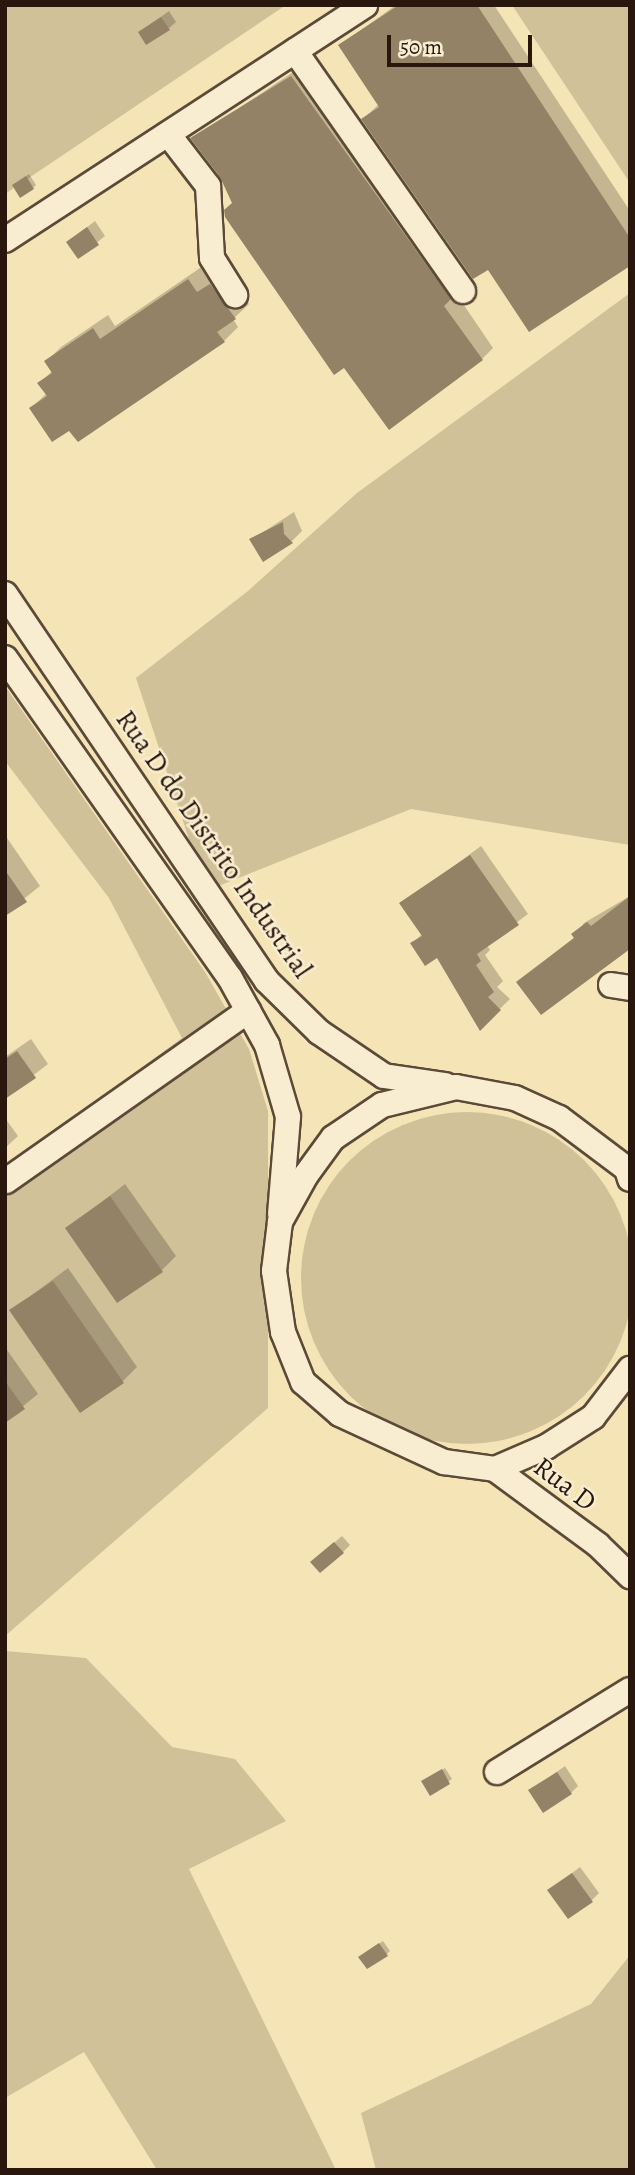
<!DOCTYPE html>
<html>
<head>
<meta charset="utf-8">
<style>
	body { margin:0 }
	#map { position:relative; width:635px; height:2175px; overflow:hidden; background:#f4e4b6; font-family:Alegreya,serif }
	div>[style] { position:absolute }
	.green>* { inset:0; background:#d1c199 }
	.round { border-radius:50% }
	.shadow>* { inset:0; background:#0003 }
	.building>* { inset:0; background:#938265 }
	.roads { filter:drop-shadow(2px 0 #5c4a38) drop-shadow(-2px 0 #5c4a38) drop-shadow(0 2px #5c4a38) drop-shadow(0 -2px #5c4a38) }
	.minor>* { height:24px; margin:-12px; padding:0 12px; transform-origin:12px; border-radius:12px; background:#f8edd0 }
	span { translate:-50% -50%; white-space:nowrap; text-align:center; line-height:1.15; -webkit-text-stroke:5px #f8edd0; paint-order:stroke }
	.street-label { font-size:28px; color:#29170e }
	.frame { position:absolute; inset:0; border:7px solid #29170e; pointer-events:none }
	.scale { position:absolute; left:387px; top:35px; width:145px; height:32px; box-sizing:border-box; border:4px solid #29170e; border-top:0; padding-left:9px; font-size:21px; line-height:24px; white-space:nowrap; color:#29170e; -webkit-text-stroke:5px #f8edd0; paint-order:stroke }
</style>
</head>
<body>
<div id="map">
	<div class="green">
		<div style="clip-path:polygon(5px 5px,286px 5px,5px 194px)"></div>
		<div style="clip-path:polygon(512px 5px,630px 5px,630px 183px)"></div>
		<div style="clip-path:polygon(630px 293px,630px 845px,411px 809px,206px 891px,136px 678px,248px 591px,357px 493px)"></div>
		<div style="clip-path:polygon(5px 686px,205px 972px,249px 1049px,268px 1111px,268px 1408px,5px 1636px,5px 1167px,182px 1038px,109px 898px,5px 761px)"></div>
		<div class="round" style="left:301px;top:1112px;width:332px;height:332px"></div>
		<div style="clip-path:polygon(5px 1651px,86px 1658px,172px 1747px,235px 1759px,286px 1821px,189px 1869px,336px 2170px,157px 2170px,84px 2052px,5px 2098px)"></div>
		<div style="clip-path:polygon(630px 1955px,630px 2170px,376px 2170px,361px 2113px,591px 2004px)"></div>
	</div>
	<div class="shadow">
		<div style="clip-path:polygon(396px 5px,494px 5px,630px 211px,630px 264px,363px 119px,379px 104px,340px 45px)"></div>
		<div style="clip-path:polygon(169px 11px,176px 22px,168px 29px,140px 32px)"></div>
		<div style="clip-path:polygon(302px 66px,493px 348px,482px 359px,234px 203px,221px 176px,193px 139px)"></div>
		<div style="clip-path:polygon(29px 174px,36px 185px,33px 188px,17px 183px)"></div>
		<div style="clip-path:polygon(95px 221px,105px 236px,79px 257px,68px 242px)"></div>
		<div style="clip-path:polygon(203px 266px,225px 271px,249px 304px,233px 319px,238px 327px,224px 341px,70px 429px,31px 408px,47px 393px,40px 383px,53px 370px,47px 361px,61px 347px,108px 315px,115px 326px)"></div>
		<div style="clip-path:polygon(294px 512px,302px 531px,291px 542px,251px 540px)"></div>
		<div style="clip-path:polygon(5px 835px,40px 886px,5px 914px)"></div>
		<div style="clip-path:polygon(481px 846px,528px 914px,487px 945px,490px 950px,485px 955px,503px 981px,497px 987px,510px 999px,480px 1028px,437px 955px,412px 944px,422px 934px,402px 904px)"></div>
		<div style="clip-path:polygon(630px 896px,630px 947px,518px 982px,575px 937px,584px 923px)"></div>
		<div style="clip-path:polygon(31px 1039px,48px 1064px,5px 1097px,5px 1057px)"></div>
		<div style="clip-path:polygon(5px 1118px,18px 1136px,5px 1148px)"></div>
		<div style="clip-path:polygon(125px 1184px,176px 1256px,161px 1271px,68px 1228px)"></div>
		<div style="clip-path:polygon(68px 1268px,137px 1367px,122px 1382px,12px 1310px)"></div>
		<div style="clip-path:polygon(5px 1347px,38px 1394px,5px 1421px)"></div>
		<div style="clip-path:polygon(342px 1536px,350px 1545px,343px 1552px,320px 1555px)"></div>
		<div style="clip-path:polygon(565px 1766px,578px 1786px,571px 1793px,530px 1791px)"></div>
		<div style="clip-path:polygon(445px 1768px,452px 1779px,431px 1793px,427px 1779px)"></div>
		<div style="clip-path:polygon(580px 1867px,599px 1893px,592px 1900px,550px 1890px)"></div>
		<div style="clip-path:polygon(383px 1941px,390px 1951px,387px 1954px,364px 1954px)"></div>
	</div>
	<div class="building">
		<div style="clip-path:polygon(399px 5px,477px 5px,630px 238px,630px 266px,529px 332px,488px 270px,473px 279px,361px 119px,379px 107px,338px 45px)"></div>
		<div style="clip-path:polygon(161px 17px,170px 30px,146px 45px,138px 32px)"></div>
		<div style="clip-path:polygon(291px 76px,451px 299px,444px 306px,483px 360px,389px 430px,344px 368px,334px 375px,225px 217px,224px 210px,232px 203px,220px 177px,190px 138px)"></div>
		<div style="clip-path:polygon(26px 176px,34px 189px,20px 198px,12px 185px)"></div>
		<div style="clip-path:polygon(87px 227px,99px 245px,78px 259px,66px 242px)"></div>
		<div style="clip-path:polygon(188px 279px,197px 292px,210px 284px,236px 319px,217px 332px,225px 342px,78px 442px,69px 431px,52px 442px,29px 408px,47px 396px,37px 383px,52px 373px,44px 361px,93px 328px,100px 339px)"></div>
		<div style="clip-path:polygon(283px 522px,284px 534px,293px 543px,263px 562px,249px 539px)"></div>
		<div style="clip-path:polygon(470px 855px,519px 925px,477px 954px,481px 961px,476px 965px,494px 992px,488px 997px,501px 1010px,480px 1031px,437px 958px,425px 966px,410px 943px,422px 936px,399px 903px)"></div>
		<div style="clip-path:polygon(5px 870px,27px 902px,5px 916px)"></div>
		<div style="clip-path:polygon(630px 896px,630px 949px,541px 1015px,516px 982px,574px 938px,571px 934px,587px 922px,591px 926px)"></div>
		<div style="clip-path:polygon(17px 1051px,36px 1078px,5px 1099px,5px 1059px)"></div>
		<div style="clip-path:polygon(110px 1196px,163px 1272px,117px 1303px,65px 1228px)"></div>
		<div style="clip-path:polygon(53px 1281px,124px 1383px,80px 1413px,9px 1310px)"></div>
		<div style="clip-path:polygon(5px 1381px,25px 1409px,5px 1423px)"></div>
		<div style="clip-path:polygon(334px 1542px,344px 1553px,320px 1573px,310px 1562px)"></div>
		<div style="clip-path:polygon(442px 1769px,450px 1784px,430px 1796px,421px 1781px)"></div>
		<div style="clip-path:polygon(557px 1772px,572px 1794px,543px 1813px,528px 1790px)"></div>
		<div style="clip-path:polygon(572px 1873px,593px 1902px,568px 1919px,547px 1890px)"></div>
		<div style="clip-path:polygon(379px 1943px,388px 1956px,367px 1969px,358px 1957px)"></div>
	</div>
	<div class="roads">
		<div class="minor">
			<div style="left:295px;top:51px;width:293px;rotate:55deg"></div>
			<div style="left:168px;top:134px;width:66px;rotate:52.4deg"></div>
			<div style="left:208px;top:186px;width:72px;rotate:86.8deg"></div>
			<div style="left:212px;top:258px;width:44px;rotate:58.1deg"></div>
			<div style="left:5px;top:240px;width:430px;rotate:-33.1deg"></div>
			<div style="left:5px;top:594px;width:467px;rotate:55.9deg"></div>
			<div style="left:267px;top:981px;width:73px;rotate:44.4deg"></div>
			<div style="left:319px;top:1032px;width:78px;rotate:34.1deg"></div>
			<div style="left:384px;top:1076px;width:62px;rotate:8.4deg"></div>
			<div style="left:5px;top:658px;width:391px;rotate:54.9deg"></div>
			<div style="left:230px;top:978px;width:77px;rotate:61.1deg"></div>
			<div style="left:267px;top:1045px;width:75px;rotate:73.7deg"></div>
			<div style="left:288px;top:1117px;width:97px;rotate:94.7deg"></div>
			<div style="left:611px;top:985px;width:19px;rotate:9deg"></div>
			<div style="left:630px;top:1179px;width:10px;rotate:-107deg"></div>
			<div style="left:627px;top:1169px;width:85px;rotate:-143.1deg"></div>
			<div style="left:559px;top:1118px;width:48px;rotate:-155.6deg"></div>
			<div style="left:515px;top:1098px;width:60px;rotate:-169.4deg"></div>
			<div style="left:456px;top:1087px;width:76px;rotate:166.3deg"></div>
			<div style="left:382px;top:1105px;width:59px;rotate:146deg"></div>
			<div style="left:333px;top:1138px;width:46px;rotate:126.1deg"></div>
			<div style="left:306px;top:1175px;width:54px;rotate:119deg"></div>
			<div style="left:280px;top:1222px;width:49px;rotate:97deg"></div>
			<div style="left:274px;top:1271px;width:62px;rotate:81.6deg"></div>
			<div style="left:283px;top:1332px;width:54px;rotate:68.2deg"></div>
			<div style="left:303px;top:1382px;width:49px;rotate:40.9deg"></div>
			<div style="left:340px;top:1414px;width:115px;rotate:24.8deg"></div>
			<div style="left:444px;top:1462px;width:51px;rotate:7.8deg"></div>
			<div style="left:495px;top:1469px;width:56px;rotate:-23.3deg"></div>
			<div style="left:546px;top:1447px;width:56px;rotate:-32.6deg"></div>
			<div style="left:593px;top:1417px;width:61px;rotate:-52.4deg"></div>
			<div style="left:6px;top:1181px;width:296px;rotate:-35.1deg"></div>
			<div style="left:495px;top:1469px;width:128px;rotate:36.4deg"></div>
			<div style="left:598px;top:1545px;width:45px;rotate:44.1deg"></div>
			<div style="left:497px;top:1772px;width:156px;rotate:-31.7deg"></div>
		</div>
	</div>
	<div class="street-label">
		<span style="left:214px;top:844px;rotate:55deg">Rua D do Distrito Industrial</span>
		<span style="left:565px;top:1484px;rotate:37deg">Rua D</span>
	</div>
	<div class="frame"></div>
	<div class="scale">50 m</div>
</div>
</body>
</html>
